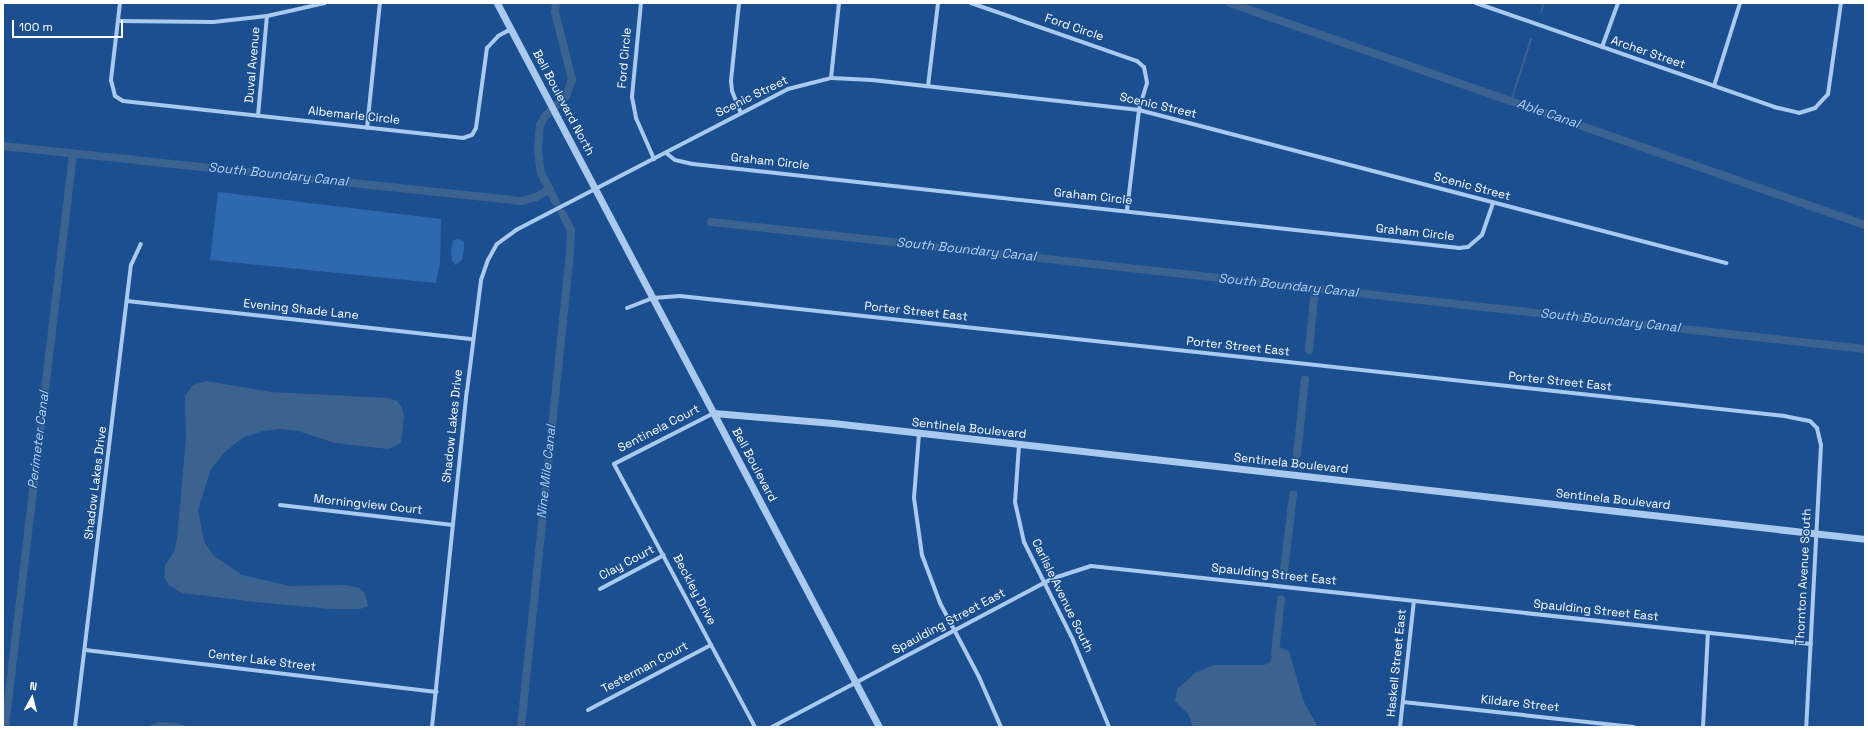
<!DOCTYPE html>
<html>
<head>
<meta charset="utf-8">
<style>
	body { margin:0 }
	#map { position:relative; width:1868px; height:730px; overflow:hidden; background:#1b4f8f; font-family:"Space Grotesk",sans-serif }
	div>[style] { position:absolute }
	.green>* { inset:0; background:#2e69ad }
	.water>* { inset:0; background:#3c6290 }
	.stream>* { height:2px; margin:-1px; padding:0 1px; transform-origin:1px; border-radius:1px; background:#3c6290 }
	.canal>* { height:8px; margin:-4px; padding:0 4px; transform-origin:4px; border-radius:4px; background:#3c6290 }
	.minor>* { height:4px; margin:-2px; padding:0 2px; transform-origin:2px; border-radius:2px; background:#a9c9ee }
	.tertiary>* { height:7px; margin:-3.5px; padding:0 3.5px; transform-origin:3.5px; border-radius:3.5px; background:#a9c9ee }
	span { translate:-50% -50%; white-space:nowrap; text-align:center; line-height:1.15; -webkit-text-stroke:3px #1b4f8f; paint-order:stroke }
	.street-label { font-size:12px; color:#fff }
	.water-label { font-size:13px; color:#b5d3f5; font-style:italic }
	.frame { position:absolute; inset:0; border:4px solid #fff; pointer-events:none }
	.north { position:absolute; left:12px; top:678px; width:40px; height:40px; -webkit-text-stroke:3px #1b4f8f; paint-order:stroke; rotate:7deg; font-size:11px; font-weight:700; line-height:16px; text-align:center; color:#fff }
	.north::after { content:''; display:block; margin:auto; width:14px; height:18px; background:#fff; clip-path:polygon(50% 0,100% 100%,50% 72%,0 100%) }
	.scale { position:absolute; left:12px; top:20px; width:111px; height:18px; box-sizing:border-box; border:2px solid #fff; border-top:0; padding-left:5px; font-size:12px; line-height:14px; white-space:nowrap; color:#fff; -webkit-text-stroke:3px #1b4f8f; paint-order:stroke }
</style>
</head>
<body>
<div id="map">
	<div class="green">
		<div style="clip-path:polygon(218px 192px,441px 219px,440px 263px,436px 283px,210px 260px)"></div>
		<div style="clip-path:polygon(458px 239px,464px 241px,464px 249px,462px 260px,455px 265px,452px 261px,451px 252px,453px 240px)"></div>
	</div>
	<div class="water">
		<div style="clip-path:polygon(206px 381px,271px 392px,389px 398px,397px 401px,402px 408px,404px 417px,401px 443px,388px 449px,335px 443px,298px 431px,280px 429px,263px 431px,242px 438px,224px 453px,211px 469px,198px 510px,204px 541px,214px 556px,242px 575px,290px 586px,346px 585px,359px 588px,365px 593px,368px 606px,360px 609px,330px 609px,256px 602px,182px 593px,169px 585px,164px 577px,165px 565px,174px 552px,177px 538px,186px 438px,185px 396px,193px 385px)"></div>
		<div style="clip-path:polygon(1275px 646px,1289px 651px,1303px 700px,1318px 727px,1193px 727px,1188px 714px,1175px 701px,1177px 689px,1195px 673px,1214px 665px,1264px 665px,1270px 662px)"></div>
		<div style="clip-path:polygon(158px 722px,174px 723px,192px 727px,147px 727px)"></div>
	</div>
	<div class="stream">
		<div style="left:1541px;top:12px;width:9px;rotate:-72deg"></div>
		<div style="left:1511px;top:101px;width:65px;rotate:-72.1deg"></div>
	</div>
	<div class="canal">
		<div style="left:556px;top:3px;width:9px;rotate:96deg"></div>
		<div style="left:555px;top:12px;width:69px;rotate:75.8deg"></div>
		<div style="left:572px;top:79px;width:18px;rotate:109deg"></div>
		<div style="left:566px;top:96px;width:29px;rotate:136deg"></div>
		<div style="left:545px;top:116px;width:10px;rotate:119deg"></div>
		<div style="left:540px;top:125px;width:25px;rotate:95deg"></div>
		<div style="left:538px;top:150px;width:23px;rotate:83deg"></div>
		<div style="left:541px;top:173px;width:33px;rotate:63deg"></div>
		<div style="left:1230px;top:3px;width:673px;rotate:19.27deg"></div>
		<div style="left:3px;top:146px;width:522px;rotate:6.05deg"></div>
		<div style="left:522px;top:201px;width:15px;rotate:-16deg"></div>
		<div style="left:536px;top:197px;width:16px;rotate:-30deg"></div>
		<div style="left:711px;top:222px;width:1161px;rotate:6.28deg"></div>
		<div style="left:1309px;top:350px;width:61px;rotate:-84.4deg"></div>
		<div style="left:1297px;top:454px;width:75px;rotate:-83.9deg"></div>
		<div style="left:1284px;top:571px;width:77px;rotate:-83.2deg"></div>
		<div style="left:1275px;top:654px;width:55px;rotate:-83.8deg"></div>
		<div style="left:5px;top:727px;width:577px;rotate:-83.23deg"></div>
		<div style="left:521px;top:727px;width:477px;rotate:-84.1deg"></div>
		<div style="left:570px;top:253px;width:23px;rotate:-88deg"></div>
		<div style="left:571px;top:230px;width:19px;rotate:-118deg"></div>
	</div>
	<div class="minor">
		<div style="left:120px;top:3px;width:78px;rotate:96.7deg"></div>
		<div style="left:111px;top:80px;width:16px;rotate:76deg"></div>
		<div style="left:115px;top:96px;width:9px;rotate:32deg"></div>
		<div style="left:123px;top:101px;width:342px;rotate:6.2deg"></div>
		<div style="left:463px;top:138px;width:9px;rotate:-18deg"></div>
		<div style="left:472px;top:135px;width:8px;rotate:-60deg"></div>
		<div style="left:476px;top:128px;width:81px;rotate:-82.2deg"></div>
		<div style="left:487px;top:48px;width:16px;rotate:-47deg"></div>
		<div style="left:498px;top:36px;width:15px;rotate:-28deg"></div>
		<div style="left:641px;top:3px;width:94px;rotate:95.5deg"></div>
		<div style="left:632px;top:97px;width:21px;rotate:79deg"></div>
		<div style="left:636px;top:118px;width:45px;rotate:66.3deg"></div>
		<div style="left:739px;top:3px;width:78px;rotate:95.9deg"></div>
		<div style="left:731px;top:81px;width:10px;rotate:84deg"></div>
		<div style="left:732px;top:91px;width:24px;rotate:68deg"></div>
		<div style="left:971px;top:3px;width:176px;rotate:19.3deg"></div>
		<div style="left:1137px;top:61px;width:9px;rotate:41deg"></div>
		<div style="left:1144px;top:67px;width:16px;rotate:79deg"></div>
		<div style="left:1147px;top:83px;width:28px;rotate:107deg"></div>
		<div style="left:1139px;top:110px;width:102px;rotate:96.8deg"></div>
		<div style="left:1476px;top:3px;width:316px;rotate:19.2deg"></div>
		<div style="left:1774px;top:107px;width:26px;rotate:13deg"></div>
		<div style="left:1799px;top:113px;width:17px;rotate:-17deg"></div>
		<div style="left:1815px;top:108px;width:19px;rotate:-47deg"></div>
		<div style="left:1828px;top:94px;width:92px;rotate:-81.9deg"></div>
		<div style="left:118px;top:21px;width:95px;rotate:0.6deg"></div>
		<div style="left:213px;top:22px;width:54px;rotate:-6.3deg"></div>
		<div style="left:267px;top:16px;width:59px;rotate:-12.6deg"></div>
		<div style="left:1602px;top:47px;width:47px;rotate:-70deg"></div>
		<div style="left:831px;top:78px;width:75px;rotate:-83.9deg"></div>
		<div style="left:928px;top:86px;width:84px;rotate:-83.1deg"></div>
		<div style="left:1714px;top:86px;width:87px;rotate:-72.6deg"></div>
		<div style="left:258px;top:116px;width:100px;rotate:-84.9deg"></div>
		<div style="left:367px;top:128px;width:126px;rotate:-84.1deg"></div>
		<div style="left:666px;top:153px;width:11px;rotate:38deg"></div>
		<div style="left:675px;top:160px;width:18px;rotate:13deg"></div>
		<div style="left:693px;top:164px;width:771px;rotate:6.26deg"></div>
		<div style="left:1459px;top:248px;width:9px;rotate:-6deg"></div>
		<div style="left:1468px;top:247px;width:18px;rotate:-41deg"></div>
		<div style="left:1482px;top:235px;width:34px;rotate:-71deg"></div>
		<div style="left:127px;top:301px;width:348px;rotate:6.3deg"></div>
		<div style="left:627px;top:308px;width:28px;rotate:-21deg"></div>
		<div style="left:653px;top:298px;width:27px;rotate:-4deg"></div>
		<div style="left:680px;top:296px;width:1111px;rotate:6.2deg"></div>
		<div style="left:1784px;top:416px;width:26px;rotate:11deg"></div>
		<div style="left:1810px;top:421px;width:10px;rotate:45deg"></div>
		<div style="left:1817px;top:428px;width:17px;rotate:77deg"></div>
		<div style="left:1821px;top:445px;width:282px;rotate:93deg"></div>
		<div style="left:714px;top:413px;width:112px;rotate:153deg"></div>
		<div style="left:614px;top:464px;width:298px;rotate:61.8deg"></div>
		<div style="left:919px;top:434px;width:64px;rotate:94.5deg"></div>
		<div style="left:914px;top:498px;width:58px;rotate:82deg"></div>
		<div style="left:922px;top:555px;width:51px;rotate:69.4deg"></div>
		<div style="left:940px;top:603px;width:84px;rotate:62.2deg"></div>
		<div style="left:979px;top:677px;width:55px;rotate:66.3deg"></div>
		<div style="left:1019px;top:445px;width:57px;rotate:94deg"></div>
		<div style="left:1015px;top:502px;width:41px;rotate:77.3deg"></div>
		<div style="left:1024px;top:542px;width:110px;rotate:63.4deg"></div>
		<div style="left:1073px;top:640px;width:94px;rotate:67.5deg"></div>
		<div style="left:280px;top:505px;width:174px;rotate:6.6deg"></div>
		<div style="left:600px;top:589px;width:72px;rotate:-28deg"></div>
		<div style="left:85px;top:650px;width:354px;rotate:6.8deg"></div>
		<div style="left:1403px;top:702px;width:232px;rotate:6.2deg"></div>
		<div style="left:588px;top:710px;width:139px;rotate:-27.9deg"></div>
		<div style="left:75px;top:727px;width:465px;rotate:-83.1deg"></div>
		<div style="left:131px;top:265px;width:23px;rotate:-65deg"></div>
		<div style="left:432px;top:727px;width:338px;rotate:-84.1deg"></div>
		<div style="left:467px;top:391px;width:112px;rotate:-82.8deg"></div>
		<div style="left:481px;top:280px;width:21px;rotate:-71deg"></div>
		<div style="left:488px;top:260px;width:18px;rotate:-61deg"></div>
		<div style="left:497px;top:244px;width:24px;rotate:-36deg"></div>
		<div style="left:516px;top:230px;width:306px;rotate:-27.4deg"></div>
		<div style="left:788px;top:89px;width:44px;rotate:-14.3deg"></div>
		<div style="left:831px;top:78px;width:41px;rotate:2.8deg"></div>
		<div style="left:872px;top:80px;width:269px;rotate:6.4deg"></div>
		<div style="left:1139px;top:110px;width:607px;rotate:14.61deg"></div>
		<div style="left:772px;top:727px;width:316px;rotate:-27.9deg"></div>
		<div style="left:1051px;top:579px;width:42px;rotate:-18deg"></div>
		<div style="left:1091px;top:566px;width:724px;rotate:6.18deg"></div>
		<div style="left:1400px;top:727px;width:127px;rotate:-83.7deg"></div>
		<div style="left:1703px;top:727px;width:94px;rotate:-87deg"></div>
	</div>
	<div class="tertiary">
		<div style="left:497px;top:3px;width:819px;rotate:62.18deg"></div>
		<div style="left:714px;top:413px;width:119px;rotate:4.8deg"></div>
		<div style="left:833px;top:423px;width:1038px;rotate:6.41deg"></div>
	</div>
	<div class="street-label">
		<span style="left:1074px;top:28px;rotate:19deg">Ford Circle</span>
		<span style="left:1648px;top:53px;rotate:19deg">Archer Street</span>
		<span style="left:625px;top:58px;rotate:-85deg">Ford Circle</span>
		<span style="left:253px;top:65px;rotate:-85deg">Duval Avenue</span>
		<span style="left:752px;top:97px;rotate:-26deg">Scenic Street</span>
		<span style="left:563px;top:103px;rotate:62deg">Bell Boulevard North</span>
		<span style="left:1158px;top:106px;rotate:13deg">Scenic Street</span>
		<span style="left:354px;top:116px;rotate:6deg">Albemarle Circle</span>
		<span style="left:770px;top:162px;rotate:6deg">Graham Circle</span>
		<span style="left:1472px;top:187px;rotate:15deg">Scenic Street</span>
		<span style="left:1093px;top:197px;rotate:6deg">Graham Circle</span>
		<span style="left:1415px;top:233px;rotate:6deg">Graham Circle</span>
		<span style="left:301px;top:310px;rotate:6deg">Evening Shade Lane</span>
		<span style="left:916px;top:312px;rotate:6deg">Porter Street East</span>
		<span style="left:1238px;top:347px;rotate:6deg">Porter Street East</span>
		<span style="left:1560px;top:382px;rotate:6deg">Porter Street East</span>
		<span style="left:453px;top:426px;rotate:-84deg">Shadow Lakes Drive</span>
		<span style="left:659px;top:429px;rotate:-27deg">Sentinela Court</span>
		<span style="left:969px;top:429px;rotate:6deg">Sentinela Boulevard</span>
		<span style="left:1291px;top:464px;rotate:6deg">Sentinela Boulevard</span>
		<span style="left:754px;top:465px;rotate:62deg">Bell Boulevard</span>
		<span style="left:96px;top:483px;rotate:-83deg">Shadow Lakes Drive</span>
		<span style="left:1613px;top:500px;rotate:6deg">Sentinela Boulevard</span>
		<span style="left:368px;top:505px;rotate:6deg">Morningview Court</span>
		<span style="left:627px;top:563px;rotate:-28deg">Clay Court</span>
		<span style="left:1274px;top:575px;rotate:6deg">Spaulding Street East</span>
		<span style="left:1804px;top:577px;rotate:-87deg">Thornton Avenue South</span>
		<span style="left:694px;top:590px;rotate:62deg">Beckley Drive</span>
		<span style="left:1062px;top:596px;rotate:64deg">Carlisle Avenue South</span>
		<span style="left:1596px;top:611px;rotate:6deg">Spaulding Street East</span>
		<span style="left:949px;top:622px;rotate:-28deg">Spaulding Street East</span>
		<span style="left:262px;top:661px;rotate:7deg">Center Lake Street</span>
		<span style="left:1397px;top:663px;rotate:-84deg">Haskell Street East</span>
		<span style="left:645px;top:668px;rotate:-28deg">Testerman Court</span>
		<span style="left:1520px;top:704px;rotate:6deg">Kildare Street</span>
	</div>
	<div class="water-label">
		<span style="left:1548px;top:114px;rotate:19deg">Able Canal</span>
		<span style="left:278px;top:175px;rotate:6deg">South Boundary Canal</span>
		<span style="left:966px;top:250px;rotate:6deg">South Boundary Canal</span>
		<span style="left:1288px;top:286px;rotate:6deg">South Boundary Canal</span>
		<span style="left:1610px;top:321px;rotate:6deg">South Boundary Canal</span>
		<span style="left:39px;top:440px;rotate:-83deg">Perimeter Canal</span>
		<span style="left:547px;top:472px;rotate:-84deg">Nine Mile Canal</span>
	</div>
	<div class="frame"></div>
	<div class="north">N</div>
	<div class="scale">100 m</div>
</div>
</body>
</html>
